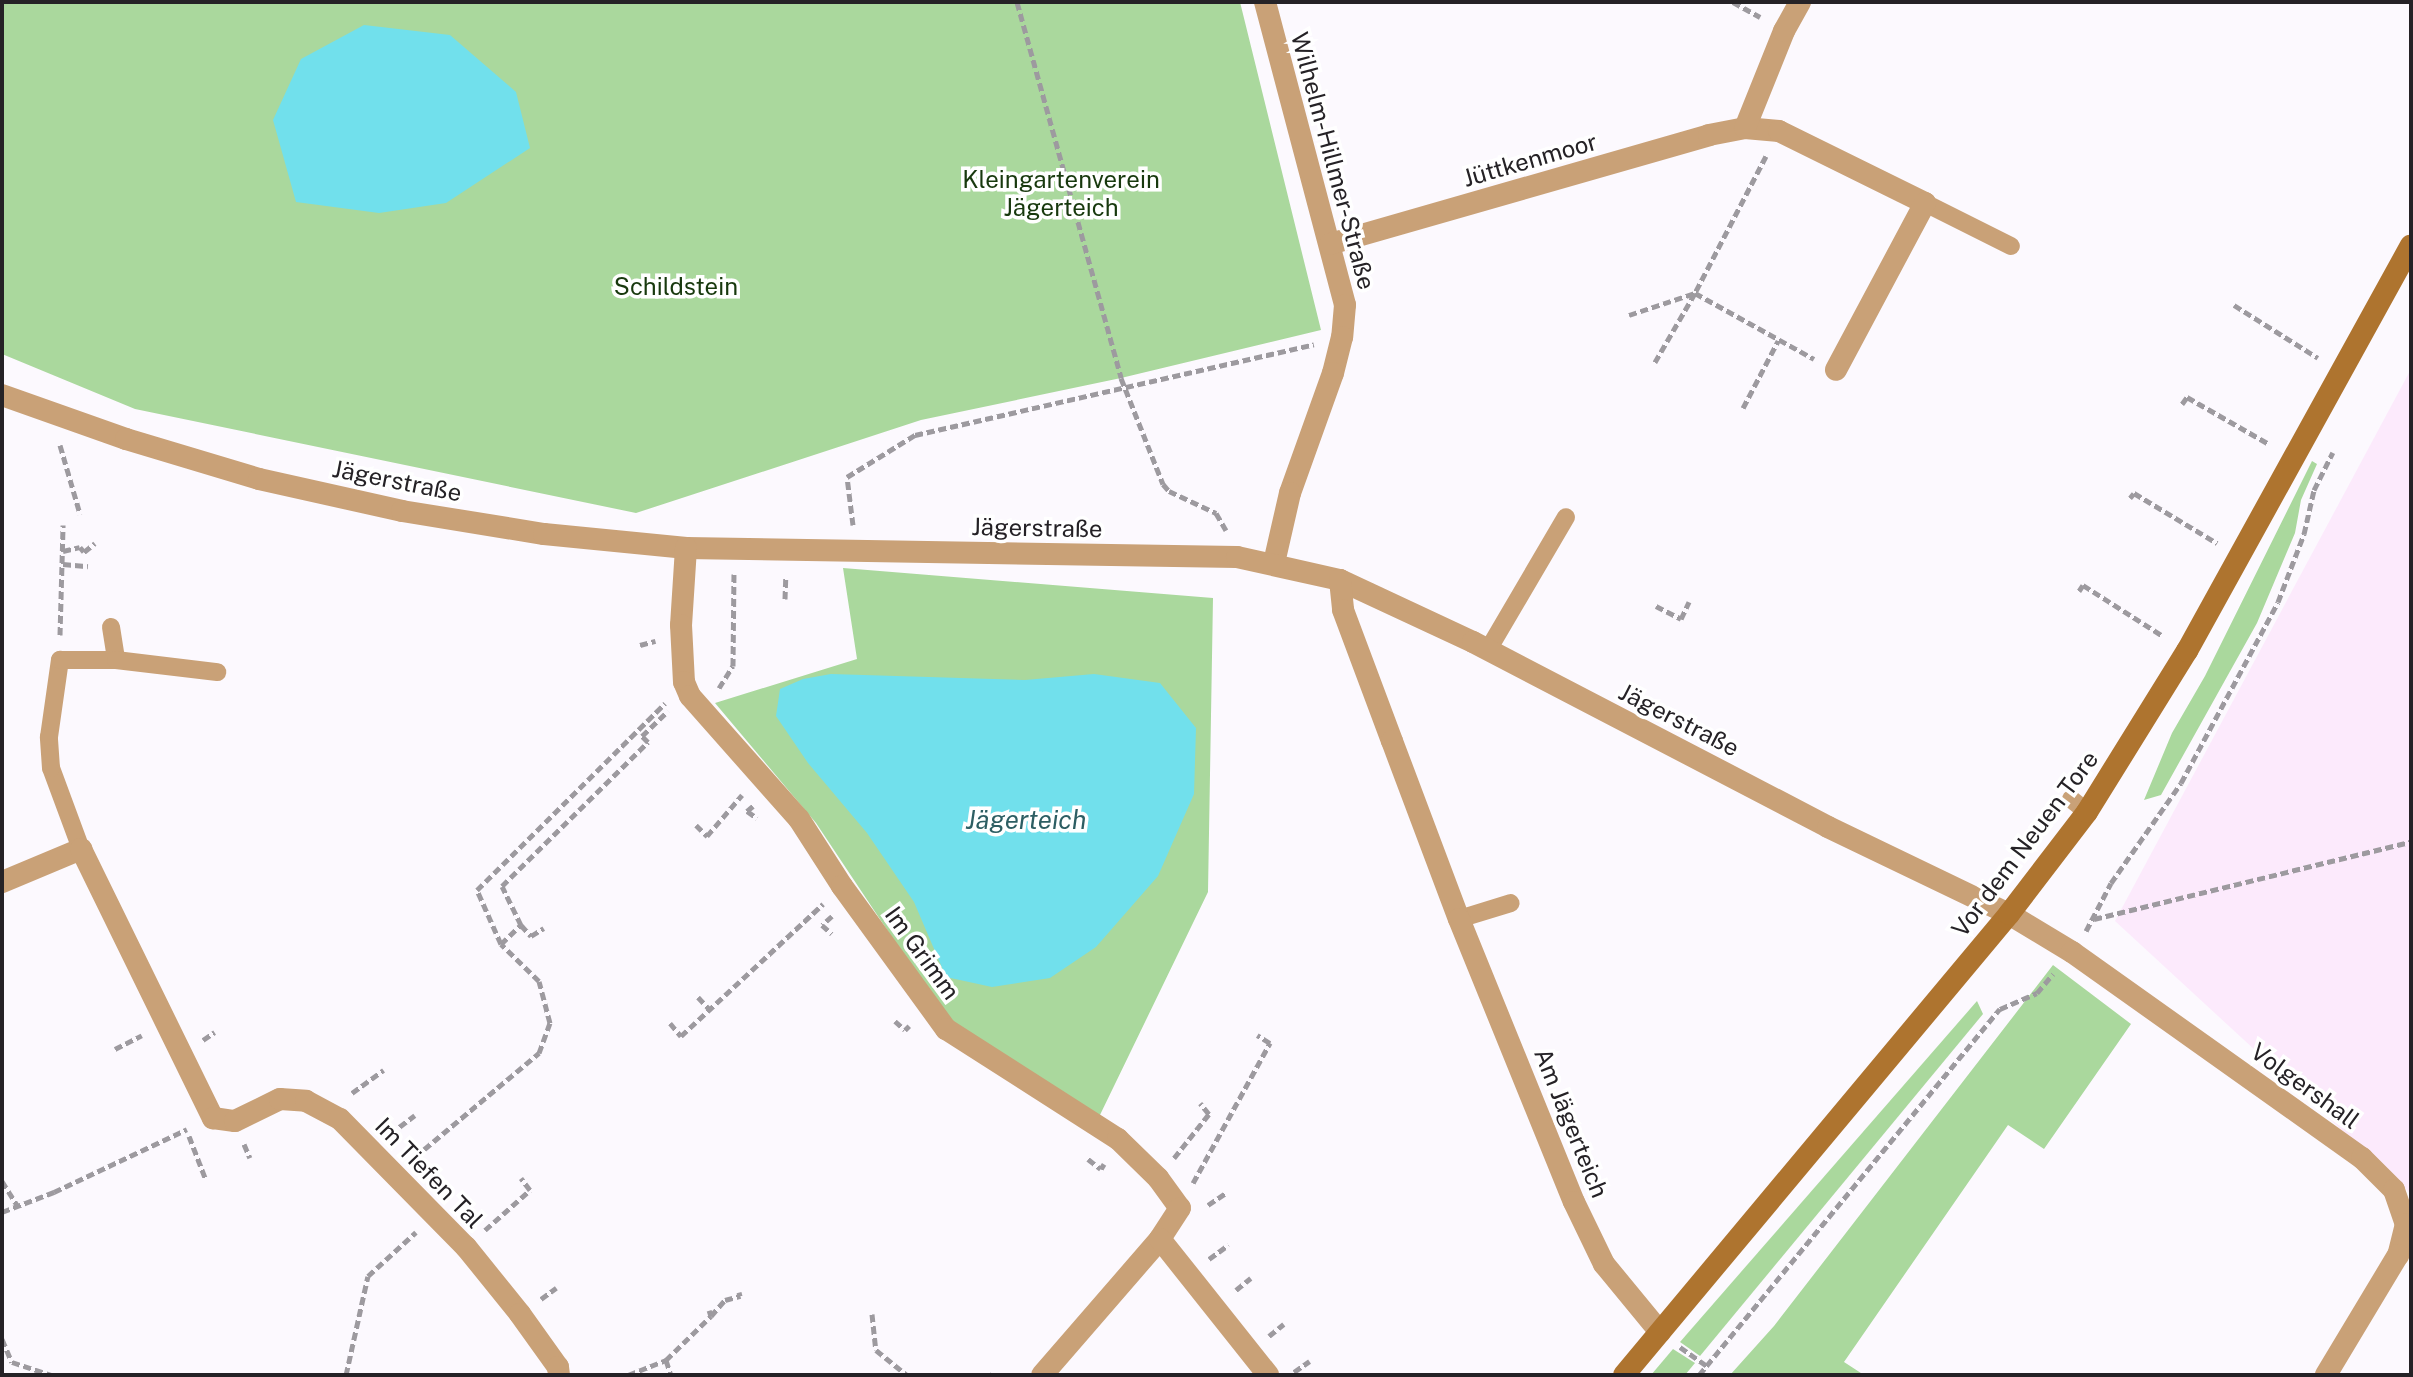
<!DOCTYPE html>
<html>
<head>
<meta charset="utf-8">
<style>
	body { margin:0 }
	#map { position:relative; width:2413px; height:1377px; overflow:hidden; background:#fcf9fe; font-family:"Public Sans",sans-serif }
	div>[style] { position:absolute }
	.education>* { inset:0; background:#fceafc }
	.green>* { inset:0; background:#aad89d }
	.water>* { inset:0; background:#71e0ec }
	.path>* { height:5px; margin-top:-2.5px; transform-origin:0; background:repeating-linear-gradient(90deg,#9d9a9f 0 8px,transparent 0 12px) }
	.service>* { height:18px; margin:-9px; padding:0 9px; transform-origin:9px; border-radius:9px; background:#c9a177 }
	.minor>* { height:22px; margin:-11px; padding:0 11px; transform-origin:11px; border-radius:11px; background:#c9a177 }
	.secondary>* { height:22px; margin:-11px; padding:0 11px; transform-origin:11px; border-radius:11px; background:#ae742f }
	span { translate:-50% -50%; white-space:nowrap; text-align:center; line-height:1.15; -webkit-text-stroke:7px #fff; paint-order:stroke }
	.street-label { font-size:24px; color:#252226 }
	.park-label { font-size:24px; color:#18390e }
	.water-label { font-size:26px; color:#2d5e63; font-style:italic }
	.frame { position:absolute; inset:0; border:4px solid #252226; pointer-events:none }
</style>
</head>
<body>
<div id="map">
	<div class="education">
		<div style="clip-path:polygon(2411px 369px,2411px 1194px,2115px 921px)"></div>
	</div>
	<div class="green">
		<div style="clip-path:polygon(2px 2px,1240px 2px,1321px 330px,1121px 378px,921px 420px,636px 513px,135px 409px,2px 354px)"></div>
		<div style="clip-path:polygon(2312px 461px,2317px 464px,2301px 500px,2295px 533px,2257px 623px,2161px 795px,2144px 800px,2172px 733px,2205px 676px)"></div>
		<div style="clip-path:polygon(843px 568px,1213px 598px,1208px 892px,1099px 1117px,949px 1023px,816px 823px,715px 703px,857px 659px)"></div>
		<div style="clip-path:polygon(2053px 965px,2131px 1024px,2044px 1149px,2008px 1125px,1844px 1362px,1864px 1375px,1730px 1375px,1774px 1326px)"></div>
		<div style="clip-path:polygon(1977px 1001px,1983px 1014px,1700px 1356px,1680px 1342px)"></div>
		<div style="clip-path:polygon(1673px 1349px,1695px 1363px,1685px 1375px,1651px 1375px)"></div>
	</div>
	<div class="water">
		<div style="clip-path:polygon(364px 25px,450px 35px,516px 92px,530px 148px,446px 203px,379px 213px,296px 202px,273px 120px,301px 59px)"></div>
		<div style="clip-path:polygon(831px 674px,1025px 680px,1094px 674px,1160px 683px,1196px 728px,1194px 794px,1158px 876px,1096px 947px,1050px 978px,992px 987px,946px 977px,914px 902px,867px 833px,808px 763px,776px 716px,780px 689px,803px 679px)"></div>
	</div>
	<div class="path">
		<div style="left:1017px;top:2px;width:390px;rotate:74.5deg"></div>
		<div style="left:1121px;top:378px;width:114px;rotate:68.4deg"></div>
		<div style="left:1163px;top:484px;width:9px;rotate:49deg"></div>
		<div style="left:1169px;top:491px;width:52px;rotate:25.1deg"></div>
		<div style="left:1216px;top:513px;width:20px;rotate:60deg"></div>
		<div style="left:1733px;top:2px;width:31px;rotate:29deg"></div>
		<div style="left:1766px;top:156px;width:154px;rotate:117.4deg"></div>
		<div style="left:1695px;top:293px;width:136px;rotate:29deg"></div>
		<div style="left:2234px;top:305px;width:99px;rotate:32.2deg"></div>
		<div style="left:1629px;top:315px;width:70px;rotate:-18.4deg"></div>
		<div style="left:1695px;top:293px;width:80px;rotate:120.1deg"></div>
		<div style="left:2182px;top:404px;width:9px;rotate:-54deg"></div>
		<div style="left:2187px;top:397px;width:95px;rotate:29.8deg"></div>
		<div style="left:1743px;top:408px;width:76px;rotate:-62.4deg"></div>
		<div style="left:60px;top:445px;width:72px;rotate:73.8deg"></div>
		<div style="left:2130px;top:498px;width:6px;rotate:-51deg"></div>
		<div style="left:2134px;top:493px;width:97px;rotate:31.1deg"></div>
		<div style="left:853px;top:525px;width:48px;rotate:-97.1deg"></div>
		<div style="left:847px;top:477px;width:80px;rotate:-31.7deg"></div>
		<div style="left:915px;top:435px;width:409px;rotate:-12.8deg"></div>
		<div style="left:63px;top:551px;width:17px;rotate:-13deg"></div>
		<div style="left:80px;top:547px;width:6px;rotate:51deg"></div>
		<div style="left:84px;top:552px;width:14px;rotate:-39deg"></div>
		<div style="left:63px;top:564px;width:25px;rotate:5deg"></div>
		<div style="left:2079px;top:591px;width:7px;rotate:-56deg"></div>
		<div style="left:2083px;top:585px;width:95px;rotate:32.5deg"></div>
		<div style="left:785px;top:599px;width:23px;rotate:-88deg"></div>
		<div style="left:1656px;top:606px;width:28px;rotate:27deg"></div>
		<div style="left:1681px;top:619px;width:19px;rotate:-65deg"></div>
		<div style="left:60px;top:635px;width:110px;rotate:-88.4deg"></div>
		<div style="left:640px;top:645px;width:16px;rotate:-15deg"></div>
		<div style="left:719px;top:688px;width:26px;rotate:-58deg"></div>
		<div style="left:733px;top:666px;width:92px;rotate:-89.4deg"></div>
		<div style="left:753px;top:806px;width:8px;rotate:140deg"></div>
		<div style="left:747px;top:811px;width:12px;rotate:35deg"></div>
		<div style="left:696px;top:825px;width:16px;rotate:45deg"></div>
		<div style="left:707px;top:836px;width:54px;rotate:-49.5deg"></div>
		<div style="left:832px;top:916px;width:13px;rotate:138deg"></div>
		<div style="left:822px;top:925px;width:13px;rotate:42deg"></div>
		<div style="left:2094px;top:919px;width:326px;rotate:-13.7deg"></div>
		<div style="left:521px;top:925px;width:43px;rotate:-116deg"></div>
		<div style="left:502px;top:886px;width:205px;rotate:-44.6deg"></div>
		<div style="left:648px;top:742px;width:8px;rotate:-135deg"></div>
		<div style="left:642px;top:736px;width:36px;rotate:-44deg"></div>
		<div style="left:2086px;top:931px;width:54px;rotate:-62.5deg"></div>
		<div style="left:2111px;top:883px;width:122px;rotate:-55deg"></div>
		<div style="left:2181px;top:783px;width:205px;rotate:-61.8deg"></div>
		<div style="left:2278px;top:602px;width:73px;rotate:-69.1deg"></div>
		<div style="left:2304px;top:534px;width:45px;rotate:-77.2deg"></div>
		<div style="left:2314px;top:490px;width:42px;rotate:-63.4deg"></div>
		<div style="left:501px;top:944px;width:28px;rotate:-44deg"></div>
		<div style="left:521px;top:925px;width:15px;rotate:48deg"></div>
		<div style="left:531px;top:936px;width:15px;rotate:-32deg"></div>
		<div style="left:698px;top:997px;width:18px;rotate:47deg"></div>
		<div style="left:895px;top:1021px;width:13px;rotate:42deg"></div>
		<div style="left:905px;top:1030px;width:6px;rotate:-45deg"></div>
		<div style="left:670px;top:1023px;width:17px;rotate:50deg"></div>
		<div style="left:681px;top:1036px;width:194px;rotate:-42.9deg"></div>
		<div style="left:203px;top:1040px;width:14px;rotate:-34deg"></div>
		<div style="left:115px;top:1049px;width:30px;rotate:-27deg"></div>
		<div style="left:352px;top:1093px;width:39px;rotate:-36deg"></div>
		<div style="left:390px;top:1134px;width:31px;rotate:-37deg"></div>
		<div style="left:189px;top:1136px;width:47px;rotate:68.9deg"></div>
		<div style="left:244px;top:1144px;width:15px;rotate:67deg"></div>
		<div style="left:415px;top:1157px;width:162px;rotate:-40deg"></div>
		<div style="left:539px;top:1053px;width:32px;rotate:-70deg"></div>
		<div style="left:550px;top:1023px;width:43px;rotate:-104.7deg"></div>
		<div style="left:539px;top:981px;width:53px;rotate:-135.8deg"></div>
		<div style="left:501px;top:944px;width:59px;rotate:-114deg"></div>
		<div style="left:477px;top:890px;width:265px;rotate:-44.8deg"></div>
		<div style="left:1174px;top:1158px;width:56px;rotate:-51.5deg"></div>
		<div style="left:1209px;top:1114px;width:14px;rotate:-129deg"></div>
		<div style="left:1088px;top:1159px;width:16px;rotate:38deg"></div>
		<div style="left:1101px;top:1169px;width:6px;rotate:-59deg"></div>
		<div style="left:2px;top:1181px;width:31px;rotate:58deg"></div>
		<div style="left:1193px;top:1183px;width:160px;rotate:-61.2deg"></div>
		<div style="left:1270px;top:1043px;width:15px;rotate:-148deg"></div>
		<div style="left:1208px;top:1205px;width:23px;rotate:-34deg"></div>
		<div style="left:2px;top:1212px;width:56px;rotate:-21deg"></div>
		<div style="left:54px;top:1192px;width:147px;rotate:-25.3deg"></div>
		<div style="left:485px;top:1230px;width:60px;rotate:-41.6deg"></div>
		<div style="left:530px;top:1190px;width:15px;rotate:-127deg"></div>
		<div style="left:1209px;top:1259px;width:24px;rotate:-36deg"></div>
		<div style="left:1236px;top:1290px;width:19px;rotate:-39deg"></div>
		<div style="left:541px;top:1299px;width:19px;rotate:-36deg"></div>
		<div style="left:872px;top:1314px;width:36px;rotate:84deg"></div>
		<div style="left:876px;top:1350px;width:40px;rotate:39deg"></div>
		<div style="left:711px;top:1316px;width:21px;rotate:-49deg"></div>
		<div style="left:725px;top:1300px;width:16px;rotate:-15deg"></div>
		<div style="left:740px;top:1296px;width:4px;rotate:-104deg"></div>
		<div style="left:1269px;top:1336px;width:19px;rotate:-39deg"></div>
		<div style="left:2px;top:1339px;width:25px;rotate:67deg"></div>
		<div style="left:12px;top:1362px;width:41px;rotate:18.4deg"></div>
		<div style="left:1680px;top:1347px;width:33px;rotate:35deg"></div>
		<div style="left:666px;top:1360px;width:16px;rotate:72deg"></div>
		<div style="left:1294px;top:1372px;width:19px;rotate:-35deg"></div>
		<div style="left:988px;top:1373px;width:2px;rotate:63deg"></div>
		<div style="left:346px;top:1375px;width:101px;rotate:-77.5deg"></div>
		<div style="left:368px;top:1276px;width:65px;rotate:-42.5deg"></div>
		<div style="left:628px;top:1375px;width:41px;rotate:-21.5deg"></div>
		<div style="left:666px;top:1360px;width:63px;rotate:-44.4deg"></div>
		<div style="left:711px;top:1316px;width:6px;rotate:-108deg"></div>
		<div style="left:1699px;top:1375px;width:474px;rotate:-50.6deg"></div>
		<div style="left:2000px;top:1009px;width:40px;rotate:-23.4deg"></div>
		<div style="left:2037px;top:993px;width:25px;rotate:-50deg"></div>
	</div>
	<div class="service">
		<div style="left:1925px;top:203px;width:96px;rotate:26.6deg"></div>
		<div style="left:111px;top:627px;width:33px;rotate:81deg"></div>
		<div style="left:1488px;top:650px;width:154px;rotate:-59.6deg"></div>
		<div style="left:2071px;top:799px;width:21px;rotate:39deg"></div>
		<div style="left:81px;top:849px;width:86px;rotate:-110.3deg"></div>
		<div style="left:51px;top:768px;width:31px;rotate:-94deg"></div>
		<div style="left:49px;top:737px;width:78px;rotate:-81.9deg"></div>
		<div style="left:60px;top:660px;width:56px"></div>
		<div style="left:116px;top:660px;width:102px;rotate:6.8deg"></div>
		<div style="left:1459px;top:919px;width:54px;rotate:-17.1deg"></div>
	</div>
	<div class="minor">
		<div style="left:1265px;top:2px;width:313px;rotate:75.2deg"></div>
		<div style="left:1345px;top:305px;width:32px;rotate:95deg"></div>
		<div style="left:1342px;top:337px;width:37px;rotate:104deg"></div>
		<div style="left:1333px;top:373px;width:127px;rotate:109.7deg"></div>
		<div style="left:1290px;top:493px;width:72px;rotate:102.9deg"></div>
		<div style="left:1745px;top:128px;width:34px;rotate:5deg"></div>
		<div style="left:1779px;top:131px;width:163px;rotate:26.3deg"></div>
		<div style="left:1925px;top:203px;width:189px;rotate:118.1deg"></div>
		<div style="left:1330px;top:244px;width:394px;rotate:-16deg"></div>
		<div style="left:1709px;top:135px;width:37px;rotate:-11deg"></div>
		<div style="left:1745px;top:128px;width:105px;rotate:-68.1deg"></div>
		<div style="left:1784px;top:31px;width:33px;rotate:-61deg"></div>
		<div style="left:2px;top:395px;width:132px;rotate:19.5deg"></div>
		<div style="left:126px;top:439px;width:139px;rotate:16.7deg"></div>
		<div style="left:259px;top:479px;width:147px;rotate:12.6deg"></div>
		<div style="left:402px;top:511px;width:144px;rotate:9.2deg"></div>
		<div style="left:544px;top:534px;width:143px;rotate:5.6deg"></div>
		<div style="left:686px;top:548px;width:551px;rotate:0.94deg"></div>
		<div style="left:1237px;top:557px;width:106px;rotate:12.6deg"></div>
		<div style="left:1340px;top:580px;width:147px;rotate:25deg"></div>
		<div style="left:1473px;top:642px;width:400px;rotate:27.5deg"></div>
		<div style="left:1828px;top:827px;width:201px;rotate:25.7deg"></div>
		<div style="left:2009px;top:914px;width:74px;rotate:31.1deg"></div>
		<div style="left:2072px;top:952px;width:356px;rotate:35.4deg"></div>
		<div style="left:2362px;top:1158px;width:45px;rotate:45deg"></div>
		<div style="left:2394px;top:1190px;width:36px;rotate:71deg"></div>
		<div style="left:2406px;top:1224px;width:32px;rotate:104deg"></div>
		<div style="left:2398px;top:1255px;width:140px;rotate:121deg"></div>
		<div style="left:686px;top:548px;width:77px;rotate:93.7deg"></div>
		<div style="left:681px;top:625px;width:57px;rotate:87deg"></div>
		<div style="left:684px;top:682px;width:15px;rotate:67deg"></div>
		<div style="left:690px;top:696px;width:164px;rotate:48.5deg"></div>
		<div style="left:799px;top:819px;width:80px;rotate:57.3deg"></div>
		<div style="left:842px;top:886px;width:177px;rotate:54deg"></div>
		<div style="left:946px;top:1029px;width:204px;rotate:32.6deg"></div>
		<div style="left:1118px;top:1139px;width:56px;rotate:44.3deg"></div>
		<div style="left:1158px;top:1178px;width:37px;rotate:54deg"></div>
		<div style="left:1180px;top:1208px;width:37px;rotate:123deg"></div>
		<div style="left:1160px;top:1239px;width:180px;rotate:130.9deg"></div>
		<div style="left:1340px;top:580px;width:30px;rotate:84deg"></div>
		<div style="left:1343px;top:610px;width:140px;rotate:69.5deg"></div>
		<div style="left:1392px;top:741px;width:190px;rotate:69.4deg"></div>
		<div style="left:1459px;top:919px;width:305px;rotate:67.9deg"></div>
		<div style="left:1574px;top:1202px;width:69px;rotate:64.2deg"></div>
		<div style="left:1604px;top:1264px;width:88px;rotate:50.5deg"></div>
		<div style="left:2px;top:882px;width:86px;rotate:-22.7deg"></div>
		<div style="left:81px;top:849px;width:300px;rotate:63.9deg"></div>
		<div style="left:213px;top:1118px;width:22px;rotate:8deg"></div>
		<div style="left:235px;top:1121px;width:50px;rotate:-26.1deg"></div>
		<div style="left:280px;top:1099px;width:26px;rotate:4deg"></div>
		<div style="left:306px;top:1101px;width:38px;rotate:28deg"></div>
		<div style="left:340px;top:1119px;width:180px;rotate:45.5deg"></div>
		<div style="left:466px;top:1247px;width:86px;rotate:51.1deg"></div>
		<div style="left:520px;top:1314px;width:65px;rotate:54.4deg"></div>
		<div style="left:558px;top:1367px;width:8px;rotate:83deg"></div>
		<div style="left:1160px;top:1239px;width:174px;rotate:51.5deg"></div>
	</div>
	<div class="secondary">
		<div style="left:1624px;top:1375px;width:601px;rotate:-50.13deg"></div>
		<div style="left:2009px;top:914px;width:128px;rotate:-52.6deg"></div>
		<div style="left:2087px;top:812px;width:190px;rotate:-58.2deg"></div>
		<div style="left:2187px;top:651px;width:463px;rotate:-61.1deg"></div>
	</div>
	<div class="street-label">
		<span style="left:1530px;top:160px;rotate:-16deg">Jüttkenmoor</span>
		<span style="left:1333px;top:161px;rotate:75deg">Wilhelm-Hillmer-Straße</span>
		<span style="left:397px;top:481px;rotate:11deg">Jägerstraße</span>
		<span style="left:1037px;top:528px;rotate:1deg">Jägerstraße</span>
		<span style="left:1679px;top:720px;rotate:27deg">Jägerstraße</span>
		<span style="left:2025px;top:844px;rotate:-53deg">Vor dem Neuen Tore</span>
		<span style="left:922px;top:953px;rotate:54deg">Im Grimm</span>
		<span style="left:2305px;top:1086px;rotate:36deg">Volgershall</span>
		<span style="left:1571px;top:1123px;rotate:68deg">Am Jägerteich</span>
		<span style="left:429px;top:1173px;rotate:46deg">Im Tiefen Tal</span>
	</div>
	<div class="park-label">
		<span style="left:1061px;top:194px">Kleingartenverein<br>Jägerteich</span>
		<span style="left:676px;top:287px">Schildstein</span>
	</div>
	<div class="water-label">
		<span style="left:1026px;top:820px">Jägerteich</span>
	</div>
	<div class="frame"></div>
</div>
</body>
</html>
